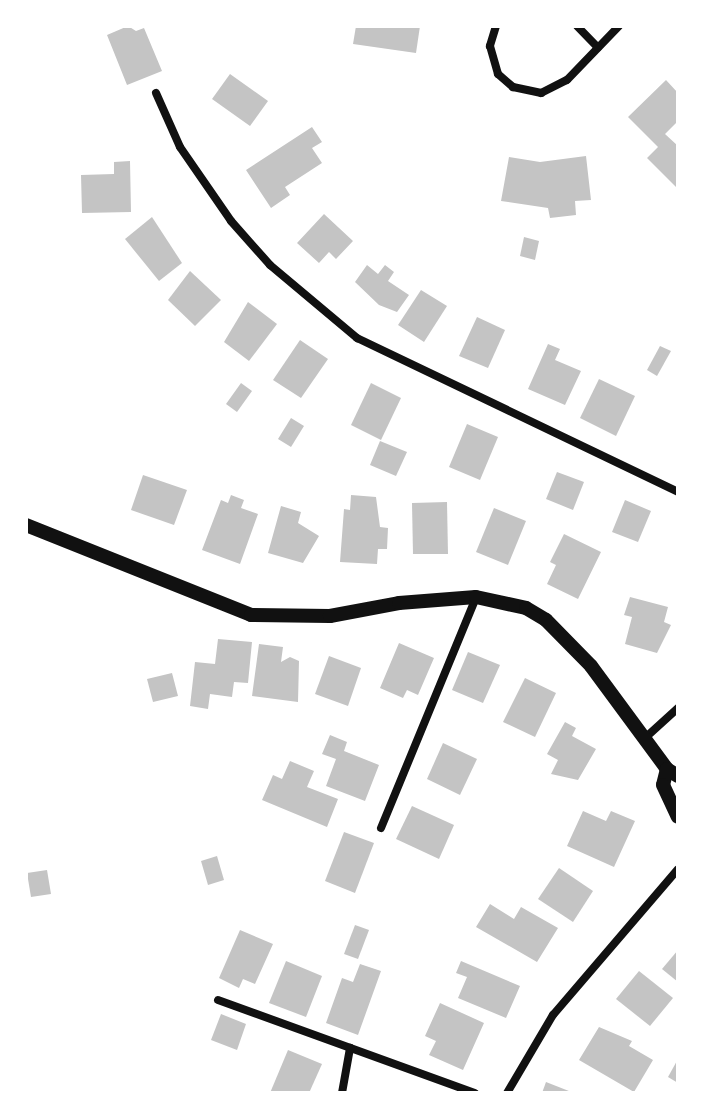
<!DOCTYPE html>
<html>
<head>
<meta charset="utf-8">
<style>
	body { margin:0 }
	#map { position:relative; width:704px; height:1119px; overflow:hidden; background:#fff; font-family:Merriweather,serif }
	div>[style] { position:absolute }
	.building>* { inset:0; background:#c4c4c4 }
	.minor>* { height:8px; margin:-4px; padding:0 4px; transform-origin:4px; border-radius:4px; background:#111 }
	.tertiary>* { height:14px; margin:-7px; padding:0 7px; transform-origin:7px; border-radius:7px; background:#111 }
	span { translate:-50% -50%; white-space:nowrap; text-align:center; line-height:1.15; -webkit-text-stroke:6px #fff; paint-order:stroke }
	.frame { position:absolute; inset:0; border:28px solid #fff; pointer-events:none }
</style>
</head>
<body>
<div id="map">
	<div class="building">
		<div style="clip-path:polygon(128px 26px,136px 31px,144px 28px,162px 71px,127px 85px,107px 35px)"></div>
		<div style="clip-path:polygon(356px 26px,420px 26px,416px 53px,353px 44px)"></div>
		<div style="clip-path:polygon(230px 74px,268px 101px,250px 126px,212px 99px)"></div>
		<div style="clip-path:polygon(666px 80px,678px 93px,678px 121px,665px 134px,678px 146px,678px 189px,647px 158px,658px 147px,628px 117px)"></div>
		<div style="clip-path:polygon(312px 127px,322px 142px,312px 148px,322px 163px,285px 187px,290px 195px,271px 208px,246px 170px)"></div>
		<div style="clip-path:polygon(586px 156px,591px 200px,575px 201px,576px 215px,550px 218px,548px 208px,501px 201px,509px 157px,540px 162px)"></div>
		<div style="clip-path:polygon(130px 161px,131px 212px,82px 213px,81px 175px,114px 174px,114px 162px)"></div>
		<div style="clip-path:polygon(324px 214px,353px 241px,336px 259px,329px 252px,319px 263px,297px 243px)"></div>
		<div style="clip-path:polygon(152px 217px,182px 263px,159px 281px,125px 239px)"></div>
		<div style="clip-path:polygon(524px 237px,539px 241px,535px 260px,520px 256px)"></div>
		<div style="clip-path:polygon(367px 265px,378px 274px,385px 265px,394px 272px,388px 281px,409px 295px,397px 312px,379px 305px,355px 282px)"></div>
		<div style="clip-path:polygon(190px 271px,221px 300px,195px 326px,168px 300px)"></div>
		<div style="clip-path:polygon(421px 290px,447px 306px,424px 342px,398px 325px)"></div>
		<div style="clip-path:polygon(248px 302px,277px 324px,249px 361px,224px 342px)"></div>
		<div style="clip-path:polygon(477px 317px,505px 330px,488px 368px,459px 356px)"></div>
		<div style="clip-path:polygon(300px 340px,328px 359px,301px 398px,273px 380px)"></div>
		<div style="clip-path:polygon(548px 344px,560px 349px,555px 360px,581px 371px,565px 405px,528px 389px)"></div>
		<div style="clip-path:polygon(660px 346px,671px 351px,657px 376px,647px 370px)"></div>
		<div style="clip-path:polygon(599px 379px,635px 396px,616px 436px,580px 418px)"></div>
		<div style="clip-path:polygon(241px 383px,252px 391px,237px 412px,226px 404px)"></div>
		<div style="clip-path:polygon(371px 383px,401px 398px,381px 440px,351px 425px)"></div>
		<div style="clip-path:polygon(291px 418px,304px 426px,291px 447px,278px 439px)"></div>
		<div style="clip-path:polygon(467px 424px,498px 437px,480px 480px,449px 467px)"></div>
		<div style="clip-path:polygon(380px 441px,407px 452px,396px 476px,370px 465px)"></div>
		<div style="clip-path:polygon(557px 472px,584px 482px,573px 510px,546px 499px)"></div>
		<div style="clip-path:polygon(143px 475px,187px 490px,174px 525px,131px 510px)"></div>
		<div style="clip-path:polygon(231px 495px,244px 500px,241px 508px,258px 514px,240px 564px,202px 550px,221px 500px,228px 503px)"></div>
		<div style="clip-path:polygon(351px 495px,376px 497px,380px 527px,388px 528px,387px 549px,378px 549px,377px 564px,340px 562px,344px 509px,350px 510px)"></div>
		<div style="clip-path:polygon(625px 500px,651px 511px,638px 542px,612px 532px)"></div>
		<div style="clip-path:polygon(447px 502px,448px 554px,413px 554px,412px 503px)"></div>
		<div style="clip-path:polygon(281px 506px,301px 512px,298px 523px,319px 536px,303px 563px,268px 553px)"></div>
		<div style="clip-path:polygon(494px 508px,526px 521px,508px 565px,476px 552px)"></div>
		<div style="clip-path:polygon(564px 534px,601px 552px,578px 599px,547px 584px,556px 565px,550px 562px)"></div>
		<div style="clip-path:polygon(630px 597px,668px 607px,664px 622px,671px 625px,657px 653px,625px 644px,632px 617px,624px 615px)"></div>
		<div style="clip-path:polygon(218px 639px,252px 642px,248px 683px,234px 682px,232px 697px,210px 694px,208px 709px,190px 706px,195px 662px,215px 664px)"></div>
		<div style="clip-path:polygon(399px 643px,434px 658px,418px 695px,407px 690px,403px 698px,380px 688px)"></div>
		<div style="clip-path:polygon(259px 644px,283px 647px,281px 662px,290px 657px,299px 661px,298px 702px,252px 696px)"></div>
		<div style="clip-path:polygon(468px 652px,500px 665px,483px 703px,452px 690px)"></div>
		<div style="clip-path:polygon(329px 656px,361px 668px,348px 706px,315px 694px)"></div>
		<div style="clip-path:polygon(172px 673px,178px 696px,153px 702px,147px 679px)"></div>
		<div style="clip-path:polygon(525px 678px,556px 693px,535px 737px,503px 722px)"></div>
		<div style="clip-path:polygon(565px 722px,576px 728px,572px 736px,596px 749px,578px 780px,551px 774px,558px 760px,547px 754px)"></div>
		<div style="clip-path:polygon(330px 735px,347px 742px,344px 751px,379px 765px,365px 801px,326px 786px,336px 759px,322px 754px)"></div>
		<div style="clip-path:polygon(443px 743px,477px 759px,460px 795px,427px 779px)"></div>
		<div style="clip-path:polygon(290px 761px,314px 771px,307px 787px,338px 799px,327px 827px,262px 800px,273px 775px,282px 779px)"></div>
		<div style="clip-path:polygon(412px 806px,454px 825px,439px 859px,396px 839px)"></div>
		<div style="clip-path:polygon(583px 811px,606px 821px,611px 811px,635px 821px,614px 867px,567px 846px)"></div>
		<div style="clip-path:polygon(344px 832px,374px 843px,355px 893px,325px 881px)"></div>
		<div style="clip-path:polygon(217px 856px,224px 880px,208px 885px,201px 861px)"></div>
		<div style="clip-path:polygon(559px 868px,593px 891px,573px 922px,538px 899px)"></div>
		<div style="clip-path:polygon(47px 870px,51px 894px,31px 897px,27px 873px)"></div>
		<div style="clip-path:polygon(490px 904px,514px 919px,521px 907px,558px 928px,537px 962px,476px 927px)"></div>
		<div style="clip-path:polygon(355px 925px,369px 930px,358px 959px,344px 954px)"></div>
		<div style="clip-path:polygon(240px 930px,273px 944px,255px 984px,243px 979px,239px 988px,219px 978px)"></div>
		<div style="clip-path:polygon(678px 950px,678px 982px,662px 969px)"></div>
		<div style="clip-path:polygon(286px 961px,322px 976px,306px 1017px,269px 1003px)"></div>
		<div style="clip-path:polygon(461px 961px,520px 986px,506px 1018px,458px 998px,467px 977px,456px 973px)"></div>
		<div style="clip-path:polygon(360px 964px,381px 971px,358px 1035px,326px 1023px,342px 978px,353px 982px)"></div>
		<div style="clip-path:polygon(639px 971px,673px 998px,650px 1026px,616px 999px)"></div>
		<div style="clip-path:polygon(440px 1003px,484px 1023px,463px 1070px,429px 1055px,436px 1041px,425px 1036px)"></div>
		<div style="clip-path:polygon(221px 1014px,246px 1024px,237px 1050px,211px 1040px)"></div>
		<div style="clip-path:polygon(599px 1027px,632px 1041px,629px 1046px,653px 1060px,634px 1092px,579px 1060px)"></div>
		<div style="clip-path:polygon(288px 1050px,322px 1064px,309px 1093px,270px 1093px)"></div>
		<div style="clip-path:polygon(678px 1059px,678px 1083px,668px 1077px)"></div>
		<div style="clip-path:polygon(546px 1082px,574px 1093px,542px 1093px)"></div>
	</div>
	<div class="minor">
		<div style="left:496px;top:26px;width:21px;rotate:107deg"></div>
		<div style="left:490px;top:46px;width:29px;rotate:74deg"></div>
		<div style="left:498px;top:74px;width:20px;rotate:41deg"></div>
		<div style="left:513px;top:87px;width:29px;rotate:12deg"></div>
		<div style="left:541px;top:93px;width:29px;rotate:-27deg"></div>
		<div style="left:567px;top:80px;width:75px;rotate:-46.1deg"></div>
		<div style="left:577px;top:26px;width:30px;rotate:46deg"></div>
		<div style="left:156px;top:93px;width:59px;rotate:66deg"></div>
		<div style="left:180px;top:147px;width:90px;rotate:55.4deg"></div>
		<div style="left:231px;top:221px;width:59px;rotate:48.4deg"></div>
		<div style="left:270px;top:265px;width:114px;rotate:40deg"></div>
		<div style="left:357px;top:338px;width:356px;rotate:25.6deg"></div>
		<div style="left:645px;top:738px;width:45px;rotate:-42.3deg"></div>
		<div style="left:381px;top:828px;width:250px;rotate:-67.6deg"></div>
		<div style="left:218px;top:1000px;width:273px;rotate:19.9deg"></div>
		<div style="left:342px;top:1093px;width:46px;rotate:-79.9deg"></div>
		<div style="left:507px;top:1093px;width:91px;rotate:-59.5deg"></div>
		<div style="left:553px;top:1015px;width:192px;rotate:-49.4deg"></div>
	</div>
	<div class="tertiary">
		<div style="left:26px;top:525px;width:242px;rotate:21.8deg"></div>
		<div style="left:251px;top:615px;width:79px;rotate:0.7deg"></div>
		<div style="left:330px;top:616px;width:70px;rotate:-10.7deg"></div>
		<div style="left:399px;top:603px;width:77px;rotate:-4.5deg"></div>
		<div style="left:476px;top:597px;width:51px;rotate:12.4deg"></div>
		<div style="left:526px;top:608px;width:23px;rotate:31deg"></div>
		<div style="left:546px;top:620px;width:64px;rotate:45.6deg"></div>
		<div style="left:591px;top:666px;width:128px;rotate:53.6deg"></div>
		<div style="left:678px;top:776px;width:13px;rotate:-148deg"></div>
		<div style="left:667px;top:769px;width:16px;rotate:104deg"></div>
		<div style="left:663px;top:785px;width:35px;rotate:65deg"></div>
	</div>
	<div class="frame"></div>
</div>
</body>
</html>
